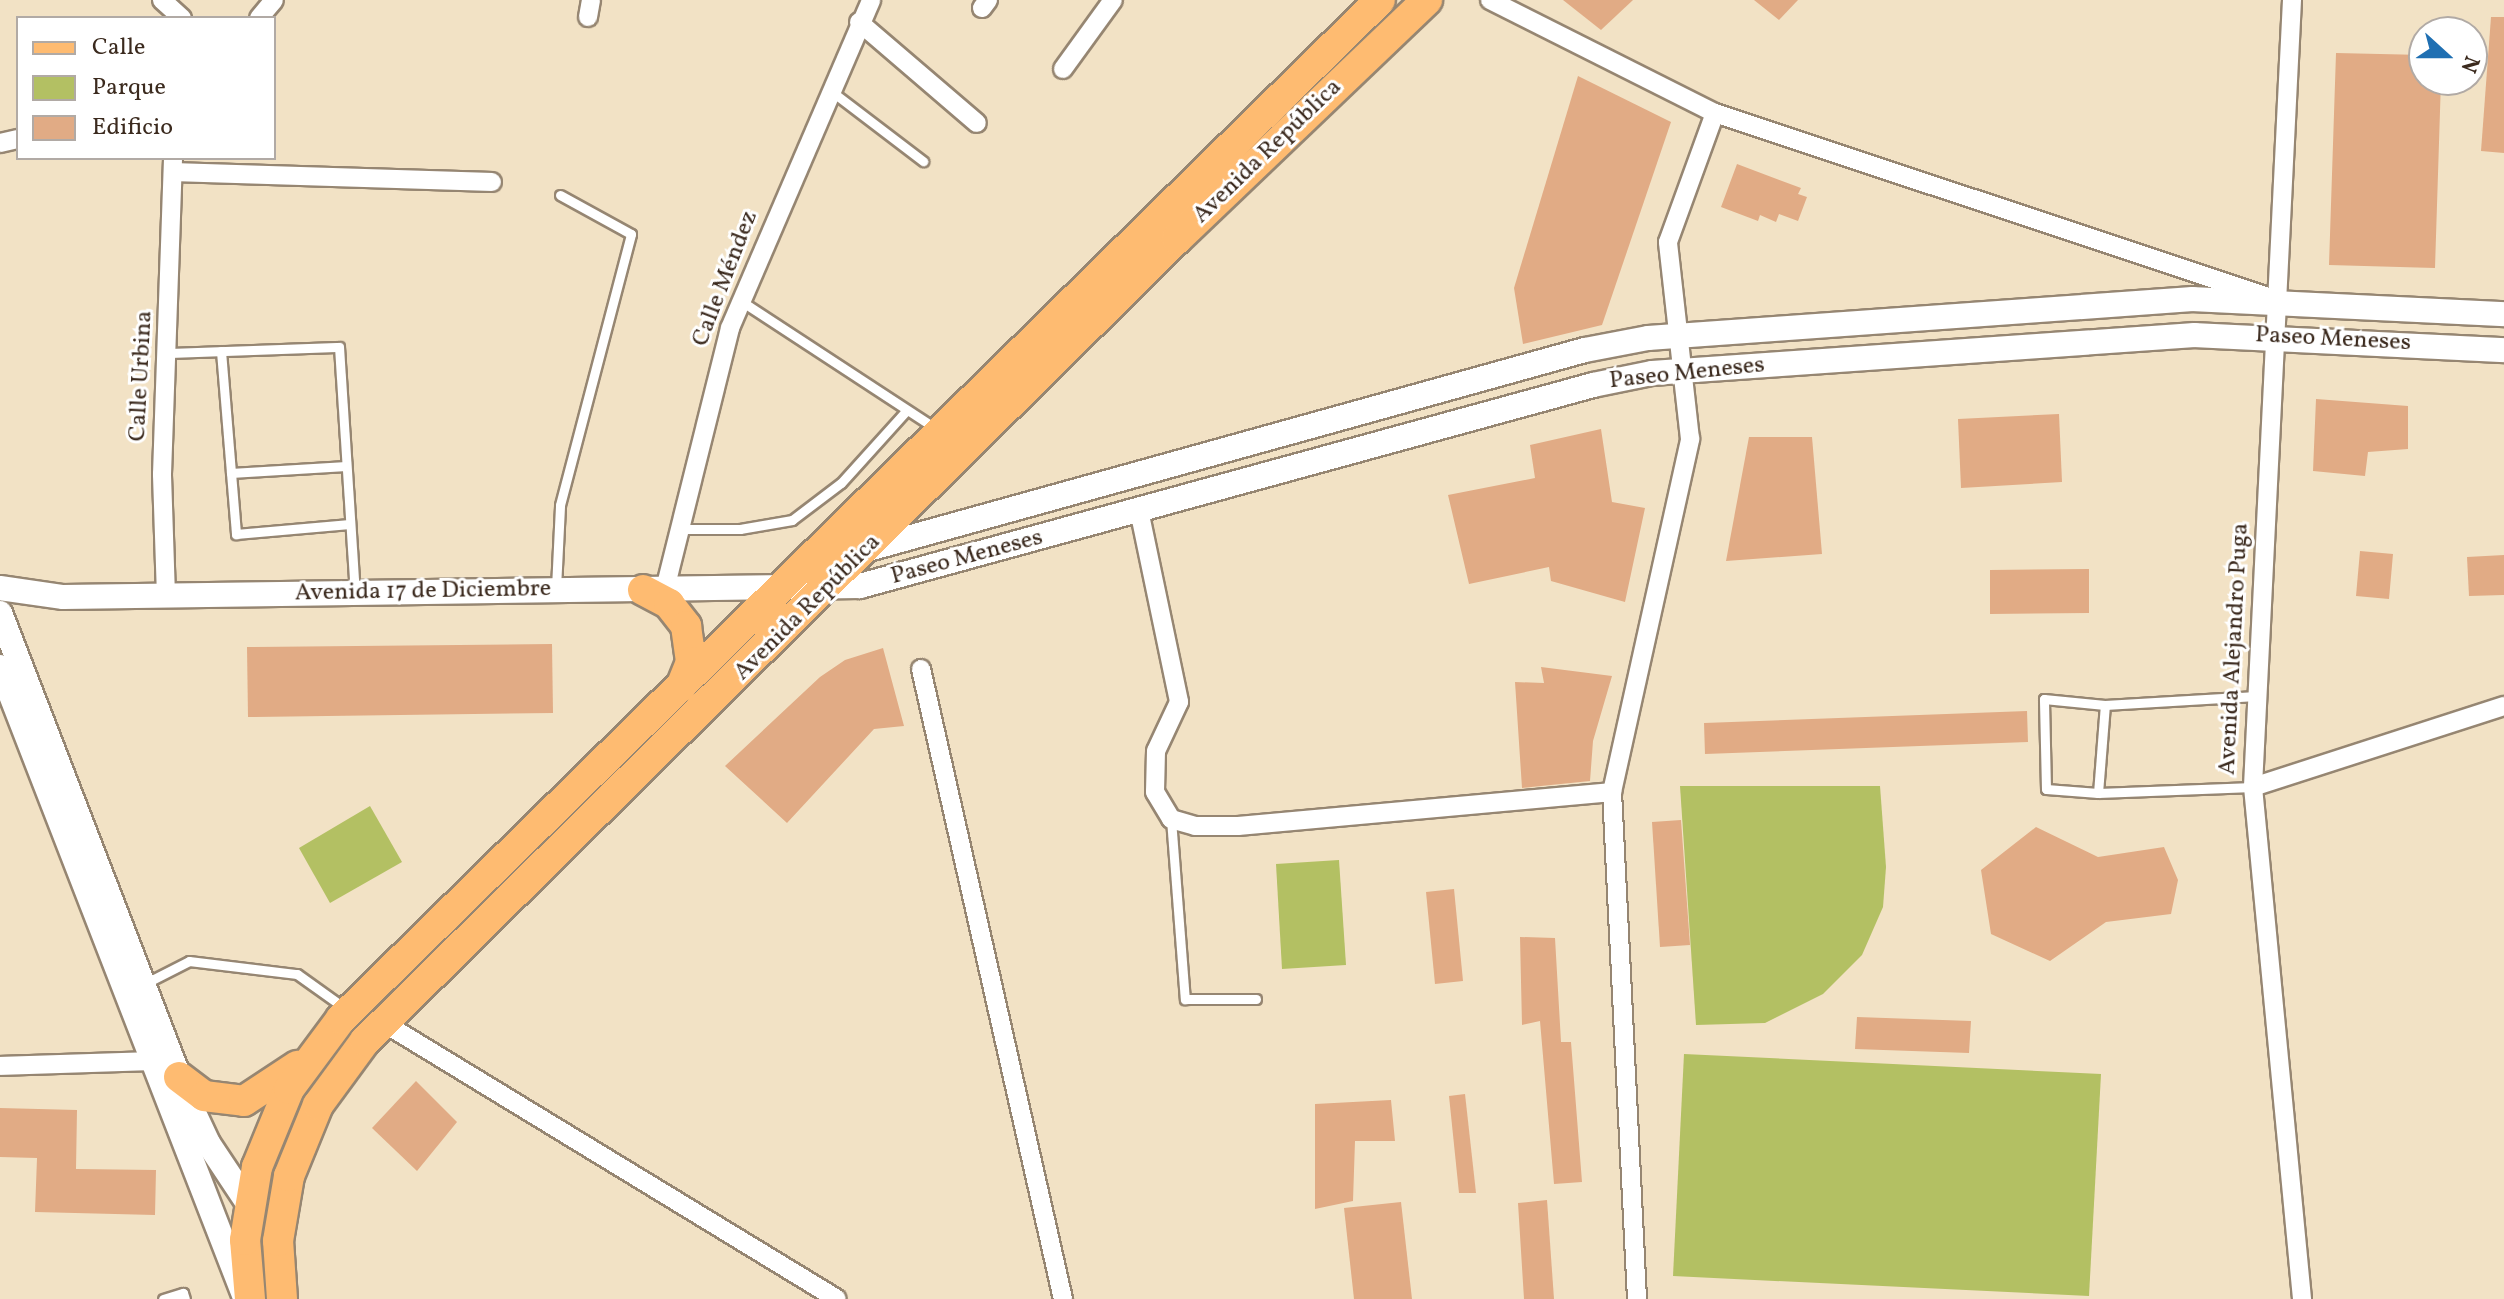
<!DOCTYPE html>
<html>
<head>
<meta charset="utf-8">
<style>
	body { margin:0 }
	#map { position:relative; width:2504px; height:1299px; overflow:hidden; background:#f2e2c5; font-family:Vollkorn,serif }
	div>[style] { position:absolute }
	.green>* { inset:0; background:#b3c063 }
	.building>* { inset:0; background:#e1ab85 }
	.roads { filter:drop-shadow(2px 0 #968672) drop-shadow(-2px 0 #968672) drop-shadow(0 2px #968672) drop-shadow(0 -2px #968672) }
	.service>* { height:9px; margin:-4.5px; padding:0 4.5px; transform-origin:4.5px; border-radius:4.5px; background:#fff }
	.minor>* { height:18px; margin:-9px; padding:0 9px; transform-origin:9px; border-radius:9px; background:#fff }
	.tertiary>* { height:24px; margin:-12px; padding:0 12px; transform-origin:12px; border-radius:12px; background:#fff }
	.primary>* { height:30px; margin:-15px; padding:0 15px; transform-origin:15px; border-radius:15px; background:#febb71 }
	span { translate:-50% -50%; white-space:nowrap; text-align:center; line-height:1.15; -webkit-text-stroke:6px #fff; paint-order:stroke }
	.street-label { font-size:24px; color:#3b2a1e }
	.legend { position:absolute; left:16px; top:16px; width:260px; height:144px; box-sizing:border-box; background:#fff; border:2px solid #b1aaa5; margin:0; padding:10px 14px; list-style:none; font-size:24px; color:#3b2a1e }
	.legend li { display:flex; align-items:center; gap:16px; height:40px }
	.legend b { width:40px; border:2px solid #b1aaa5 }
	.north { position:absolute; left:2408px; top:16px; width:80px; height:80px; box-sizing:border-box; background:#fff; border:2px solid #b1aaa5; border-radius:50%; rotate:111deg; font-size:22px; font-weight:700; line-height:32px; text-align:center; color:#3b2a1e }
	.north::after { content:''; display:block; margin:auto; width:28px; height:36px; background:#1f6fb2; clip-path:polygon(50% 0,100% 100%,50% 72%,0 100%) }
</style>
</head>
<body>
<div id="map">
	<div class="green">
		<div style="clip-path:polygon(1680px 786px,1880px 786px,1886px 867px,1883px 907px,1862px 955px,1823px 994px,1765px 1023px,1696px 1025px)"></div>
		<div style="clip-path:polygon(370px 806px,402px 862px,330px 903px,299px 848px)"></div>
		<div style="clip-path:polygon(1339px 860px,1346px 965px,1282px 969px,1276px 864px)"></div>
		<div style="clip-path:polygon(1684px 1054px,2101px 1074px,2089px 1296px,1673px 1276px)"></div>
	</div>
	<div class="building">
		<div style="clip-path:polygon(1563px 0,1633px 0,1601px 30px)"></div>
		<div style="clip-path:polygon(1754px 0,1798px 0,1779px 20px)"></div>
		<div style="clip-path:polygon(2491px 17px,2504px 17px,2504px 153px,2481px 151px)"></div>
		<div style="clip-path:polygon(2336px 53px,2424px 55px,2424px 80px,2441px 80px,2435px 268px,2329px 265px)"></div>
		<div style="clip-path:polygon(1578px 76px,1671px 122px,1602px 325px,1523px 344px,1514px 288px)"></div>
		<div style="clip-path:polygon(1737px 164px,1801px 188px,1798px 194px,1807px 197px,1798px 221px,1779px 214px,1776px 222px,1760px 215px,1758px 221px,1721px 207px)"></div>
		<div style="clip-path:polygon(2316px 399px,2408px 406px,2408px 449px,2368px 452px,2365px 476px,2313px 471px)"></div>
		<div style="clip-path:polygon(2059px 414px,2062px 482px,1961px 488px,1958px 419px)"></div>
		<div style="clip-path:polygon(1601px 429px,1612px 502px,1645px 508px,1625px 602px,1551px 581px,1549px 567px,1469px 584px,1448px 495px,1535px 478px,1530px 445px)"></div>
		<div style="clip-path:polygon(1749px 437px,1812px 437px,1822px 554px,1726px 561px)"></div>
		<div style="clip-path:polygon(2360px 551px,2393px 554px,2389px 599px,2356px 596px)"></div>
		<div style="clip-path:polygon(2504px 555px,2504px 595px,2469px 596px,2467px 557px)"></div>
		<div style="clip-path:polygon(2089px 569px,2089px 613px,1990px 614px,1990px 570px)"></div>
		<div style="clip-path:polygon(552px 644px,553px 713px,248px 717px,247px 647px)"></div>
		<div style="clip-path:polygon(883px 648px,904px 726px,874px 729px,787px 823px,725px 766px,820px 677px,845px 660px)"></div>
		<div style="clip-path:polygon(1541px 667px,1612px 676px,1593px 741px,1590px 781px,1522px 788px,1515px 682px,1544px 683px)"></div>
		<div style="clip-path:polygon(2027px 711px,2028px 742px,1705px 754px,1704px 723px)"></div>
		<div style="clip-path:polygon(1681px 820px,1690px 945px,1660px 947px,1652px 822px)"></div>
		<div style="clip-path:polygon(2036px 827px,2098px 857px,2164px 847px,2178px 880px,2171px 914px,2106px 922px,2050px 961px,1991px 934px,1981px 870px)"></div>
		<div style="clip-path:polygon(1454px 889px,1463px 981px,1435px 984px,1426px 892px)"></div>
		<div style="clip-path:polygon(1520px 937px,1555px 938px,1561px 1042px,1571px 1042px,1582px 1182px,1554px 1184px,1540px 1021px,1522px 1025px)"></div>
		<div style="clip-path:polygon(1857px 1017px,1971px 1021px,1969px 1053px,1855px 1049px)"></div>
		<div style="clip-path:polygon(416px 1081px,457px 1122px,417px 1171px,372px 1128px)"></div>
		<div style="clip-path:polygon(1465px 1094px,1476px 1193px,1459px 1193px,1449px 1096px)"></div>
		<div style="clip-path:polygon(1391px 1100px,1395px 1141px,1355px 1141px,1353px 1201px,1315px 1209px,1315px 1104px)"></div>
		<div style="clip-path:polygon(0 1108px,77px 1110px,76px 1169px,156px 1170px,155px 1215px,35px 1212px,37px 1158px,0 1157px)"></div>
		<div style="clip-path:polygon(1547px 1200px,1554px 1299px,1524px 1299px,1518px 1203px)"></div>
		<div style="clip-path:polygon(1401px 1202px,1412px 1299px,1354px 1299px,1344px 1208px)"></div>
	</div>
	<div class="roads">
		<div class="service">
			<div style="left:831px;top:91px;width:116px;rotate:37.3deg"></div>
			<div style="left:741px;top:301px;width:232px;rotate:33.2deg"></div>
			<div style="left:221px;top:351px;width:184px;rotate:85.3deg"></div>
			<div style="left:236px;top:534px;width:114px;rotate:-5deg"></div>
			<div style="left:167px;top:353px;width:172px;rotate:-2deg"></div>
			<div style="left:339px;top:347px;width:246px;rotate:86.3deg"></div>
			<div style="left:231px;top:473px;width:115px;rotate:-3.5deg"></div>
			<div style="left:679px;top:529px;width:61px"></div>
			<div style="left:740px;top:529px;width:53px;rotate:-9.8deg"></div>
			<div style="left:792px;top:520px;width:61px;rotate:-37.1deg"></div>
			<div style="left:841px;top:483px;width:98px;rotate:-47.9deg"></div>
			<div style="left:556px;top:588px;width:83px;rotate:-87.2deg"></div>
			<div style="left:560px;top:505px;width:280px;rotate:-75.3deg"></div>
			<div style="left:631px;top:234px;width:81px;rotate:-151.2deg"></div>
			<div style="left:2253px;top:787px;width:155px;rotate:177.8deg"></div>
			<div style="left:2098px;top:793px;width:52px;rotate:-175.6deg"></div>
			<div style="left:2046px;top:789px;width:90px;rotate:-91.3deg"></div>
			<div style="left:2044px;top:699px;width:61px;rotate:5.6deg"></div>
			<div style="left:2105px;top:705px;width:151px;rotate:-3.4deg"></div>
			<div style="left:2098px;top:793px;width:88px;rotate:-85.5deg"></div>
			<div style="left:1171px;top:819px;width:181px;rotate:85.6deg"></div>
			<div style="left:1185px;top:999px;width:71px"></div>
			<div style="left:146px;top:983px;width:48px;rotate:-27.1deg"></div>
			<div style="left:189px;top:961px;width:109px;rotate:6.9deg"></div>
			<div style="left:297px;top:974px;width:60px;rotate:35.5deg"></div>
			<div style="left:163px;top:1299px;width:21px;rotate:-17deg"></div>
			<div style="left:183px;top:1293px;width:6px;rotate:72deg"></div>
		</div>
		<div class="minor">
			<div style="left:162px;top:0;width:27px;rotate:42deg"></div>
			<div style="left:1490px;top:0;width:252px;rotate:26.7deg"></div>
			<div style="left:1715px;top:113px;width:583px;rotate:18.4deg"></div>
			<div style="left:2292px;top:0;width:788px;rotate:92.84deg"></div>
			<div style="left:2253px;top:787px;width:514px;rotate:84.53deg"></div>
			<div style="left:982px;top:8px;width:10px;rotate:-53deg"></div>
			<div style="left:588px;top:17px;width:17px;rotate:-80deg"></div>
			<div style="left:259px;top:18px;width:23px;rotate:-50deg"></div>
			<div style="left:859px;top:22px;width:155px;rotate:40.6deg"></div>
			<div style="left:1063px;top:69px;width:85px;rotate:-54.1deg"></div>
			<div style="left:0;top:143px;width:18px;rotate:-13deg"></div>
			<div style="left:173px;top:172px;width:319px;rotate:1.8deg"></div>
			<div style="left:1139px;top:510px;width:196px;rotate:78.2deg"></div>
			<div style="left:1179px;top:702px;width:54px;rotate:115.1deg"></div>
			<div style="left:1156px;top:751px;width:41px;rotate:91.4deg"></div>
			<div style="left:1155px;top:792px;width:31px;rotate:59deg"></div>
			<div style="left:1171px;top:819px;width:25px;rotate:16deg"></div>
			<div style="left:1195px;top:826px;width:43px"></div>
			<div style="left:1238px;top:826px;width:376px;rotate:-5.2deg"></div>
			<div style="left:665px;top:589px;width:269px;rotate:-76deg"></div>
			<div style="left:730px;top:328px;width:357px;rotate:-66.7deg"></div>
			<div style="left:166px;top:596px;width:122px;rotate:-91.9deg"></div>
			<div style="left:162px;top:474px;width:316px;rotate:-88deg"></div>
			<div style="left:921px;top:669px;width:646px;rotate:77.3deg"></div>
			<div style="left:2253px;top:787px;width:264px;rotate:-17.9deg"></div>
			<div style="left:384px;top:1023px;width:530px;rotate:31.35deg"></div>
			<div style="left:0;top:1066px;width:152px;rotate:-1.9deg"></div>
			<div style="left:1637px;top:1299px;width:508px;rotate:-92.82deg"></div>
			<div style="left:1612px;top:792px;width:362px;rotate:-77.5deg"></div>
			<div style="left:1690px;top:439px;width:198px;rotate:-96.4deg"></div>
			<div style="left:1668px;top:242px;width:137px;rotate:-70deg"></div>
		</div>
		<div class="tertiary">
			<div style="left:861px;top:551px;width:751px;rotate:-15.52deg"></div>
			<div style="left:1585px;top:350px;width:64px;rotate:-10.8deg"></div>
			<div style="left:1648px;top:338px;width:546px;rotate:-4.09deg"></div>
			<div style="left:2193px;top:299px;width:311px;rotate:2.8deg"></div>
			<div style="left:0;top:588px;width:64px;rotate:8.1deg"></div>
			<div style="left:63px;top:597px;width:797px;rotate:-0.79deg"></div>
			<div style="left:860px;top:586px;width:760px;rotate:-15.33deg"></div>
			<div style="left:1593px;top:385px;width:60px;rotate:-11.5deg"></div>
			<div style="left:1652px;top:373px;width:544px;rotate:-4deg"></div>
			<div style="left:2195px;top:335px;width:309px;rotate:2.8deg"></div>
			<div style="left:0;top:613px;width:520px;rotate:68.92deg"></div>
			<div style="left:187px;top:1098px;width:50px;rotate:65deg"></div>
			<div style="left:208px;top:1143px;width:74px;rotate:56.5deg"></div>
			<div style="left:0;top:667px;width:674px;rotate:68.77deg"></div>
		</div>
		<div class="primary">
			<div style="left:643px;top:590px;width:30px;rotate:28deg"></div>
			<div style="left:669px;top:604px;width:28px;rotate:52deg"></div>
			<div style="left:686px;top:626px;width:36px;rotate:82deg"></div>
			<div style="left:691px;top:662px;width:27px;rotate:112deg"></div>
			<div style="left:179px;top:1077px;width:31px;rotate:37deg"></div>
			<div style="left:204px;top:1096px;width:40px;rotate:7.1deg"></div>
			<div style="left:244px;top:1101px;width:64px;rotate:-33.4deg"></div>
			<div style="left:250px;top:1299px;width:59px;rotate:-94.8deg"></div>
			<div style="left:245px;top:1240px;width:74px;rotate:-80.7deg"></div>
			<div style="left:257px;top:1167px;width:84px;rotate:-67.7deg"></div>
			<div style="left:289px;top:1089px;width:87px;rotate:-53.4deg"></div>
			<div style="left:341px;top:1019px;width:1455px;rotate:-44.44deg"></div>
			<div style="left:282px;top:1299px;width:58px;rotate:-93.9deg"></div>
			<div style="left:278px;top:1241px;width:66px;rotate:-80.4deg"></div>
			<div style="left:289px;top:1176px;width:77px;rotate:-67.8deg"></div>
			<div style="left:318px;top:1105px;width:79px;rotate:-53.7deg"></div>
			<div style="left:365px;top:1041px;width:1141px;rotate:-44.65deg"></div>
			<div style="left:1177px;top:239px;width:346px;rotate:-43.7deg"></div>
		</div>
	</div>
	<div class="street-label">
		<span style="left:1268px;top:152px;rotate:-44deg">Avenida República</span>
		<span style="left:726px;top:279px;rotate:-69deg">Calle Méndez</span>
		<span style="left:2333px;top:340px;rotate:3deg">Paseo Meneses</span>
		<span style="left:1687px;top:374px;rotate:-6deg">Paseo Meneses</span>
		<span style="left:142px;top:376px;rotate:-87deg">Calle Urbina</span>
		<span style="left:967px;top:558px;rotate:-15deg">Paseo Meneses</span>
		<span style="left:423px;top:592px;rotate:-1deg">Avenida 17 de Diciembre</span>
		<span style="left:808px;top:608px;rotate:-45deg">Avenida República</span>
		<span style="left:2235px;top:649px;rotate:-87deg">Avenida Alejandro Puga</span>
	</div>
	<ul class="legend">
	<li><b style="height:10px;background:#febb71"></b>Calle</li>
	<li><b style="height:22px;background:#b3c063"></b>Parque</li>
	<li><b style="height:22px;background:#e1ab85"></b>Edificio</li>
	</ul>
	<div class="north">N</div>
</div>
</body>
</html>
